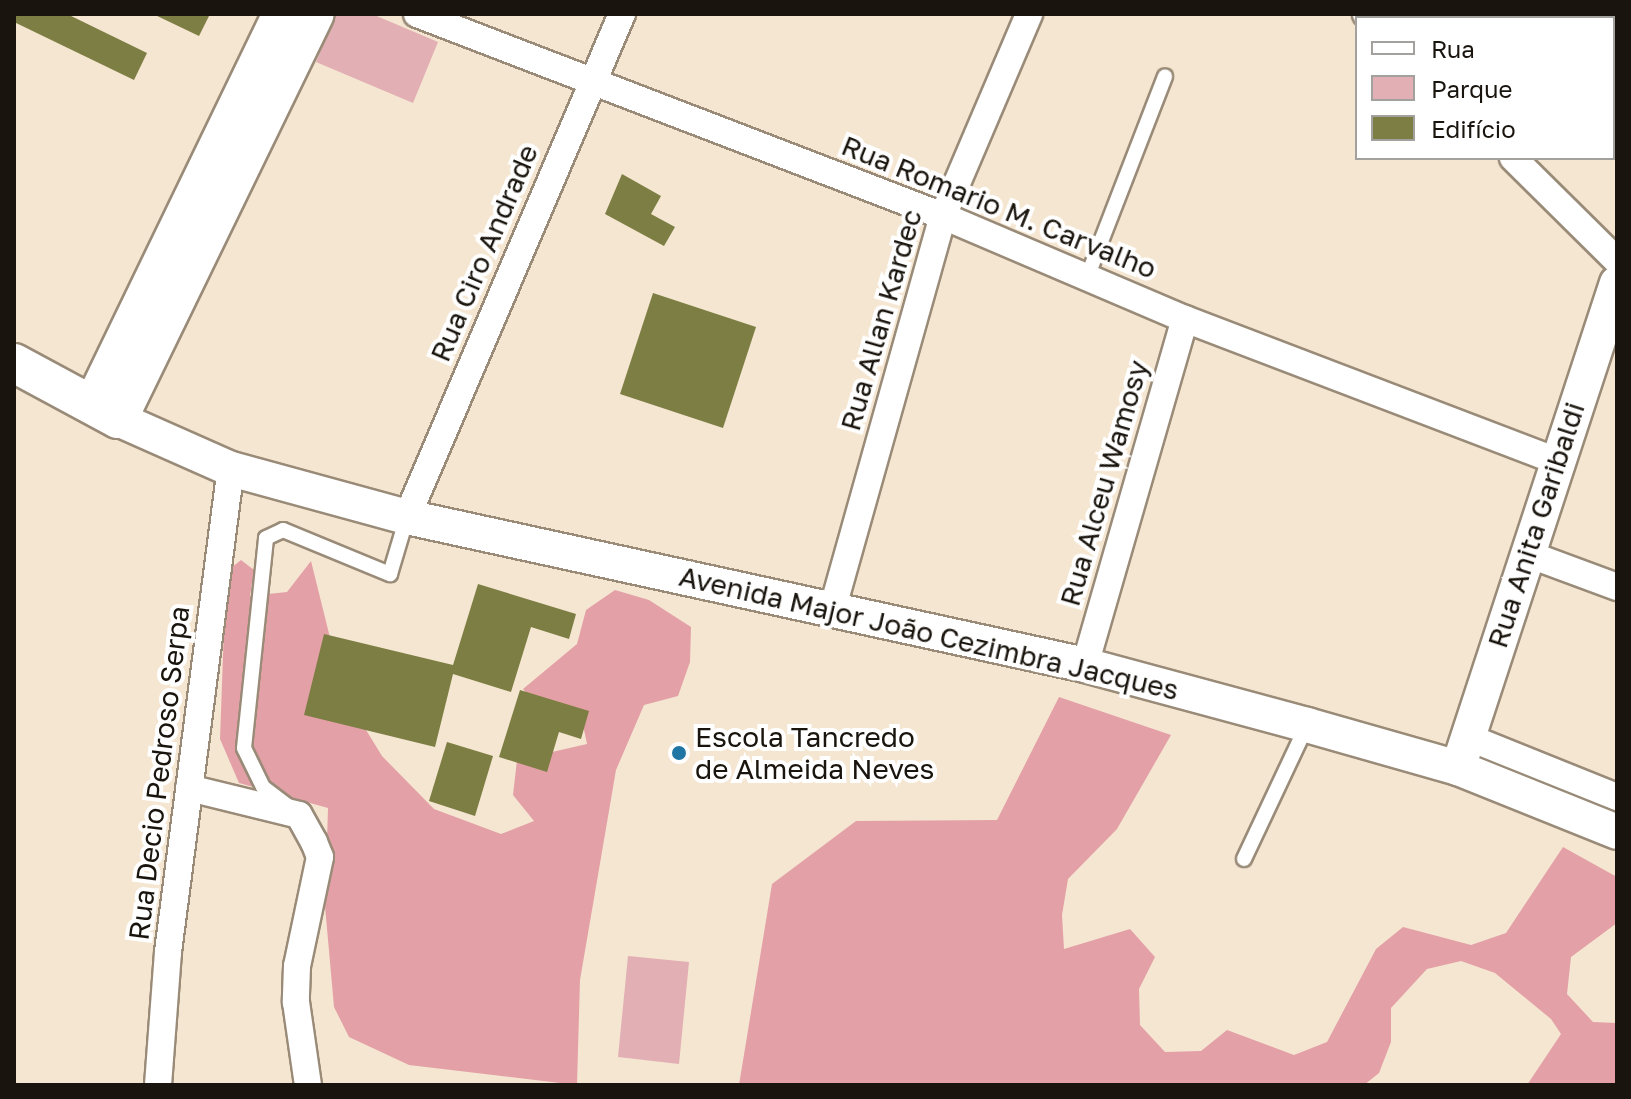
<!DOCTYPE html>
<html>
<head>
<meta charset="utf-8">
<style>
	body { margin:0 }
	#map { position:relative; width:1631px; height:1099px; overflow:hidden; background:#f5e6d1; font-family:"Golos Text",sans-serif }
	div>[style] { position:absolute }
	.green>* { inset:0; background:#e2afb4 }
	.forest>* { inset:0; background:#e3a0a7 }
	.building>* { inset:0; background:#7d7e43 }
	.roads { filter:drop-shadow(2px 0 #998b78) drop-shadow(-2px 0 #998b78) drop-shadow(0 2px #998b78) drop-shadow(0 -2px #998b78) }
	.service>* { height:14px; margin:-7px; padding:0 7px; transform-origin:7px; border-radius:7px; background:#fff }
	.minor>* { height:26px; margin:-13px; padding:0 13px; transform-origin:13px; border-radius:13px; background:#fff }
	.tertiary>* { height:34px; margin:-17px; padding:0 17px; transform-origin:17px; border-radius:17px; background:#fff }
	.secondary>* { height:38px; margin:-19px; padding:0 19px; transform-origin:19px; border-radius:19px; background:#fff }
	.dots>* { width:22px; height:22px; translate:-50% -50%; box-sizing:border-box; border:4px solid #fff; border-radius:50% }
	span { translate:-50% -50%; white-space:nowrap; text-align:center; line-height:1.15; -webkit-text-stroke:8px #fff; paint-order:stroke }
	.street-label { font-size:28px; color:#19140d }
	.poi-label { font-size:28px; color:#19140d }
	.left { translate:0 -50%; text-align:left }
	.frame { position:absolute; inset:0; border:16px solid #19140d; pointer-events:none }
	.legend { position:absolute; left:1355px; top:16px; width:260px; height:144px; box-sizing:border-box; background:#fff; border:2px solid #a3a19e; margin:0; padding:10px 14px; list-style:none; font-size:24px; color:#19140d }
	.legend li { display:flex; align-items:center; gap:16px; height:40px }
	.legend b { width:40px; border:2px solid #a3a19e }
</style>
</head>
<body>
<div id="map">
	<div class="green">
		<div style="clip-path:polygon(336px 14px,372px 14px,438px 42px,413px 103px,316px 62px)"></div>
		<div style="clip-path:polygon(628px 956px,689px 962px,679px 1064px,618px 1057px)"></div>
	</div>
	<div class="forest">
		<div style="clip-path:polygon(1506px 14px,1617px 14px,1617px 78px,1613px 18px)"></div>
		<div style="clip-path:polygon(241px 560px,254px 570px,250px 596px,287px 592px,311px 561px,344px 694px,382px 756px,434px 809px,501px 834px,534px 821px,513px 795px,517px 760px,587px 744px,580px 711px,544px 714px,523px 689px,577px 644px,586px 610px,615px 590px,649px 600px,691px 627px,690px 662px,678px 696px,644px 705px,616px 770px,580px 980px,577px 1085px,409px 1065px,349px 1037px,334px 1007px,325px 906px,328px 808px,239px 783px,220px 739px,226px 572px)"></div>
		<div style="clip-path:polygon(1059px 697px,1171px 735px,1117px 829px,1068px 879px,1062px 915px,1064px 949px,1130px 929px,1155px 957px,1139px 989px,1140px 1025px,1165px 1052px,1201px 1051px,1227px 1030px,1294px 1055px,1327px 1042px,1376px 949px,1403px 927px,1471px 945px,1506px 933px,1563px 847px,1617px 877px,1617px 923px,1571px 957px,1567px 994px,1593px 1022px,1617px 1023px,1617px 1085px,1527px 1085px,1561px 1034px,1551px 1019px,1495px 973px,1461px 961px,1427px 969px,1391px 1008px,1391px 1042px,1379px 1073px,1364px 1085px,739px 1085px,772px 884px,856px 821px,997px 820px)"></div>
	</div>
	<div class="building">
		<div style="clip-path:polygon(14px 14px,67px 14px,147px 53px,134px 80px,14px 22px)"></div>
		<div style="clip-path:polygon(153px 14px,210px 14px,199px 36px)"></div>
		<div style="clip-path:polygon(622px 174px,661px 196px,651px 214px,675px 227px,664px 246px,605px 214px)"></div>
		<div style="clip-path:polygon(653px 293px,756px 327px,723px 428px,620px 394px)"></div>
		<div style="clip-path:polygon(478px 584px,576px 614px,569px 639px,531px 627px,511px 692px,453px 674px,435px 747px,304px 715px,324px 634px,453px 665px)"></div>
		<div style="clip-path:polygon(520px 690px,589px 711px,581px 739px,559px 732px,547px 772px,499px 757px)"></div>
		<div style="clip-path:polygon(447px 742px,493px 756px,475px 816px,429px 801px)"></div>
	</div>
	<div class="roads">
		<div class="service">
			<div style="left:1088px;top:275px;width:213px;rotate:-68.8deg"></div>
			<div style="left:288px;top:806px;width:31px;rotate:-143deg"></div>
			<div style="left:263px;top:787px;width:43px;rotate:-116deg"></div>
			<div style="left:244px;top:748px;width:211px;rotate:-84deg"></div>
			<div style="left:266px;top:538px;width:19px;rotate:-25deg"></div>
			<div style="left:283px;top:530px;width:116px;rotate:22.4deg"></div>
			<div style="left:390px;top:574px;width:59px;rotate:-73.4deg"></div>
			<div style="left:1244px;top:859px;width:148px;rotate:-64.8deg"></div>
		</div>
		<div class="minor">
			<div style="left:417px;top:14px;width:563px;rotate:21.01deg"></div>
			<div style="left:943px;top:216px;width:263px;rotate:23.1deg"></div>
			<div style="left:1185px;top:319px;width:398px;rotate:20.9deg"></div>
			<div style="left:1366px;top:14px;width:6px;rotate:45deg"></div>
			<div style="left:1513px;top:158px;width:146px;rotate:44.7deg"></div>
			<div style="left:407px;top:517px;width:547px;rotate:-66.86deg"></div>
			<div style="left:1528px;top:554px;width:95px;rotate:20.3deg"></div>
			<div style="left:833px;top:607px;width:406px;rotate:-74.3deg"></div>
			<div style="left:943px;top:216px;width:220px;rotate:-66.9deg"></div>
			<div style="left:1085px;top:665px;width:360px;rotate:-73.9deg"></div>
			<div style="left:1465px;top:736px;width:164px;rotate:21.9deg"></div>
			<div style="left:189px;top:788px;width:113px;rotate:13.8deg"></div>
			<div style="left:299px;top:815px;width:31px;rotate:61deg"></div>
			<div style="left:314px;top:842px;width:16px;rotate:68deg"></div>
			<div style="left:320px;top:857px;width:111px;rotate:101.9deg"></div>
			<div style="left:297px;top:966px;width:36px;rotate:92deg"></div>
			<div style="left:296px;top:1002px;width:84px;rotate:81.8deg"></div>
			<div style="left:158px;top:1085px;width:133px;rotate:-85.7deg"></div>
			<div style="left:168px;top:952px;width:487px;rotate:-82.6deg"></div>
		</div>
		<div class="tertiary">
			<div style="left:118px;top:419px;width:124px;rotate:23.9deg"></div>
			<div style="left:231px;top:469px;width:182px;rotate:15.3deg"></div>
			<div style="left:407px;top:517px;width:694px;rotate:12.31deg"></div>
			<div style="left:1085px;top:665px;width:230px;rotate:15.1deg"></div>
			<div style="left:1307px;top:725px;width:157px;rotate:15.9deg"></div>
			<div style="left:1458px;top:768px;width:171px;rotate:21.9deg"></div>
			<div style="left:1458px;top:768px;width:510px;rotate:-71.85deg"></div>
		</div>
		<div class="secondary">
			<div style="left:14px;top:363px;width:118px;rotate:28.3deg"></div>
			<div style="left:118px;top:419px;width:450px;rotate:-64.1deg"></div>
			<div style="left:93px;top:405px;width:434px;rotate:-64.2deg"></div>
		</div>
	</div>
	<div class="dots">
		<div style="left:679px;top:753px;background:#1f76a5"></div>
	</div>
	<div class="street-label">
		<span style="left:999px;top:207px;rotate:22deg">Rua Romario M. Carvalho</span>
		<span style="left:484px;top:253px;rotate:-67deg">Rua Ciro Andrade</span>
		<span style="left:881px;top:320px;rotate:-74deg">Rua Allan Kardec</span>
		<span style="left:1104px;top:483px;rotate:-74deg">Rua Alceu Wamosy</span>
		<span style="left:1536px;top:525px;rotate:-72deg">Rua Anita Garibaldi</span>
		<span style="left:929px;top:633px;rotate:13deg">Avenida Major João Cezimbra Jacques</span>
		<span style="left:159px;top:773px;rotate:-83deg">Rua Decio Pedroso Serpa</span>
	</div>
	<div class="poi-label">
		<span class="left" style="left:695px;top:753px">Escola Tancredo<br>de Almeida Neves</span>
	</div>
	<div class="frame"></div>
	<ul class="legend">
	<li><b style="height:10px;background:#fff"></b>Rua</li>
	<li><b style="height:22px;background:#e2afb4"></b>Parque</li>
	<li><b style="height:22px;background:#7d7e43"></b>Edifício</li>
	</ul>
</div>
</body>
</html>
